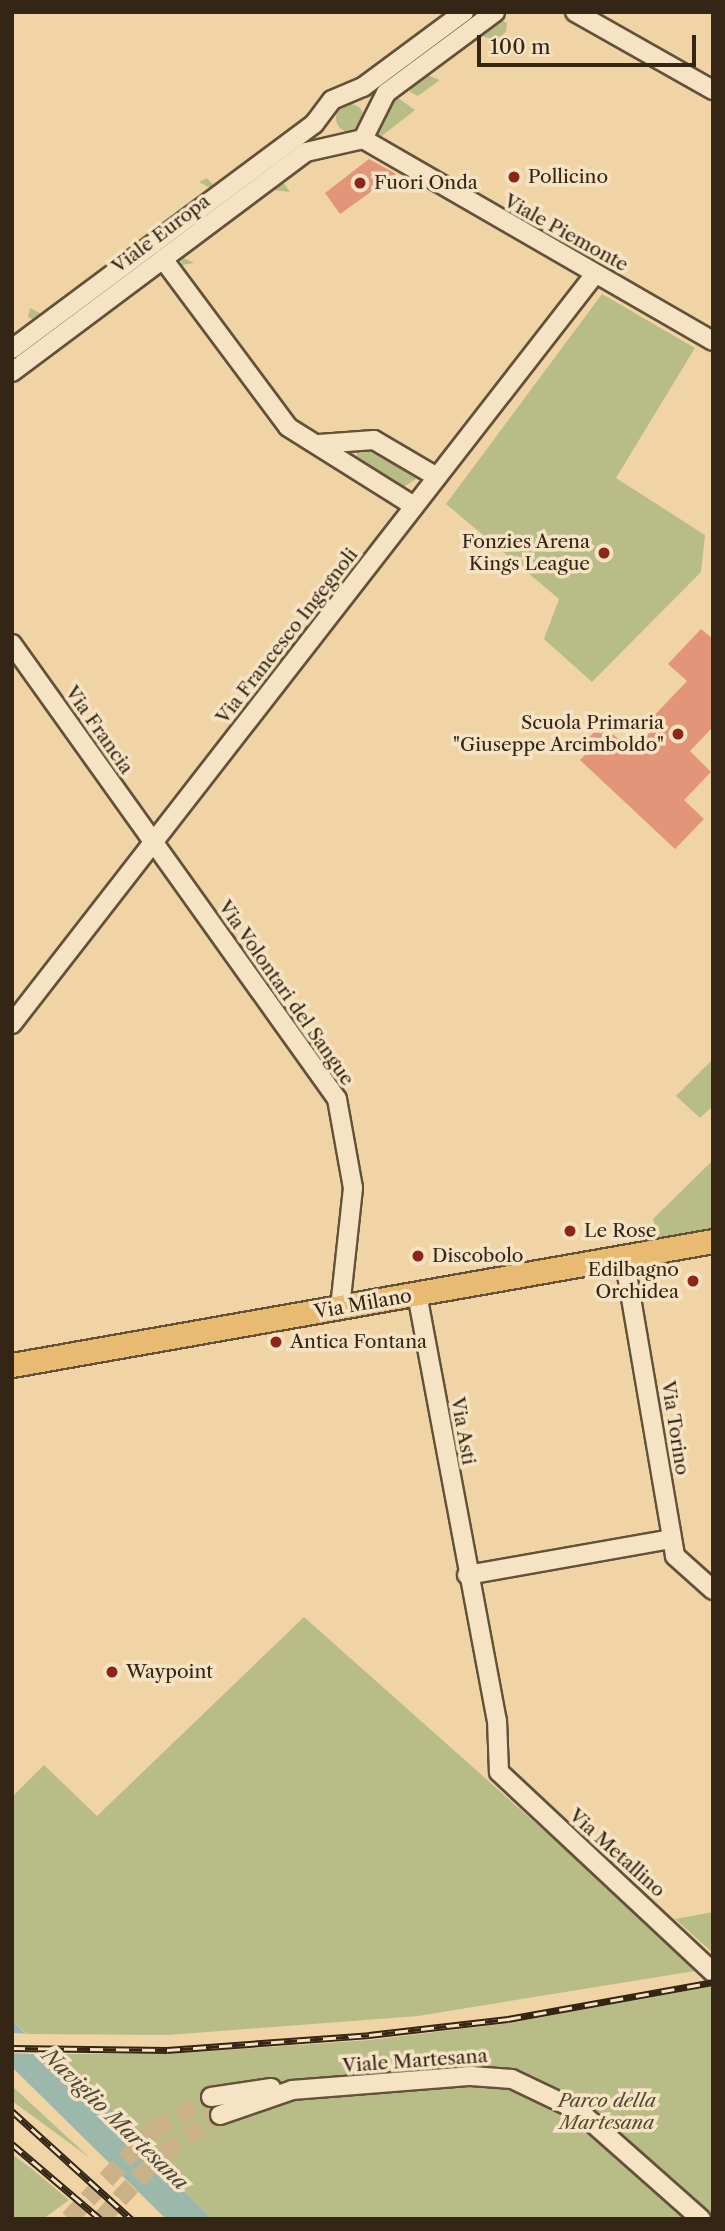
<!DOCTYPE html>
<html>
<head>
<meta charset="utf-8">
<style>
	body { margin:0 }
	#map { position:relative; width:725px; height:2231px; overflow:hidden; background:#f1d4a5; font-family:"Libre Caslon Text",serif }
	div>[style] { position:absolute }
	.green>* { inset:0; background:#b8bd88 }
	.round { border-radius:50% }
	.water>* { inset:0; background:#9bb8aa }
	.pier>* { inset:0; background:#f1d4a5 }
	.building>* { inset:0; background:#e29578 }
	.minor-tunnel>* { height:18px; margin-top:-9px; transform-origin:0; background:repeating-linear-gradient(90deg,#cbb188 0 18px,transparent 0 27px) }
	.roads { filter:drop-shadow(2px 0 #635139) drop-shadow(-2px 0 #635139) drop-shadow(0 2px #635139) drop-shadow(0 -2px #635139) }
	.minor>* { height:18px; margin:-9px; padding:0 9px; transform-origin:9px; border-radius:9px; background:#f6e3c4 }
	.major>* { height:23px; margin:-11.5px; padding:0 11.5px; transform-origin:11.5px; border-radius:11.5px; background:#e8ba72 }
	.rail>* { height:7px; margin-top:-3.5px; transform-origin:0; background:repeating-linear-gradient(90deg,#f6e3c4 0 13px,#342515 0 26px); box-sizing:border-box; border-block:2px solid #342515 }
	.dots>* { width:19px; height:19px; translate:-50% -50%; box-sizing:border-box; border:4px solid #f6e3c4; border-radius:50% }
	span { translate:-50% -50%; white-space:nowrap; text-align:center; line-height:1.15; -webkit-text-stroke:7px #f6e3c4; paint-order:stroke }
	.poi-label { font-size:19px; color:#342515 }
	.left { translate:0 -50%; text-align:left }
	.right { translate:-100% -50%; text-align:right }
	.street-label { font-size:19px; color:#342515 }
	.park-label { font-size:19px; color:#554b32; font-style:italic }
	.water-label { font-size:21px; color:#4e4a3a; font-style:italic }
	.frame { position:absolute; inset:0; border:14px solid #342515; pointer-events:none }
	.scale { position:absolute; left:477px; top:35px; width:219px; height:32px; box-sizing:border-box; border:4px solid #342515; border-top:0; padding-left:9px; font-size:21px; line-height:24px; white-space:nowrap; color:#342515; -webkit-text-stroke:5px #f6e3c4; paint-order:stroke }
</style>
</head>
<body>
<div id="map">
	<div class="green">
		<div style="clip-path:polygon(499px 19px,507px 23px,506px 32px,494px 41px,481px 35px,427px 75px,440px 80px,418px 96px,410px 92px,411px 84px)"></div>
		<div style="clip-path:polygon(395px 96px,415px 110px,374px 142px,382px 111px)"></div>
		<div class="round" style="left:336px;top:104px;width:28px;height:28px"></div>
		<div style="clip-path:polygon(207px 178px,216px 188px,37px 321px,28px 317px,30px 308px,42px 314px,210px 188px,199px 182px)"></div>
		<div style="clip-path:polygon(281px 179px,290px 192px,274px 190px,184px 258px,194px 263px,182px 265px,180px 254px)"></div>
		<div style="clip-path:polygon(602px 294px,695px 348px,616px 478px,705px 535px,701px 572px,592px 682px,544px 639px,559px 599px,446px 504px)"></div>
		<div style="clip-path:polygon(358px 446px,415px 473px,416px 479px,402px 488px,356px 462px)"></div>
		<div style="clip-path:polygon(713px 1059px,713px 1106px,700px 1118px,676px 1096px)"></div>
		<div style="clip-path:polygon(713px 1160px,713px 1229px,658px 1239px,653px 1219px)"></div>
		<div style="clip-path:polygon(304px 1617px,701px 1970px,418px 2016px,168px 2035px,27px 2034px,12px 2020px,12px 1797px,44px 1765px,97px 1816px)"></div>
		<div style="clip-path:polygon(713px 1912px,713px 1953px,675px 1919px)"></div>
		<div style="clip-path:polygon(713px 1986px,713px 2219px,213px 2219px,129px 2140px,135px 2133px,80px 2077px,68px 2076px,47px 2054px,168px 2054px,370px 2040px,510px 2023px)"></div>
		<div style="clip-path:polygon(12px 2086px,90px 2158px,12px 2101px)"></div>
		<div style="clip-path:polygon(12px 2154px,32px 2169px,69px 2200px,43px 2219px,12px 2219px)"></div>
	</div>
	<div class="water">
		<div style="clip-path:polygon(12px 2020px,68px 2076px,80px 2077px,119px 2117px,112px 2124px,213px 2219px,166px 2219px,19px 2074px,12px 2067px)"></div>
	</div>
	<div class="pier">
		<div style="clip-path:polygon(12px 2033px,32px 2034px,52px 2055px,12px 2053px)"></div>
	</div>
	<div class="building">
		<div style="clip-path:polygon(369px 159px,396px 174px,340px 214px,325px 193px)"></div>
		<div style="clip-path:polygon(701px 629px,713px 639px,713px 727px,690px 751px,711px 772px,684px 800px,704px 819px,675px 849px,580px 760px,588px 752px,581px 746px,602px 724px,632px 752px,655px 727px,649px 721px,687px 681px,668px 664px)"></div>
	</div>
	<div class="minor-tunnel">
		<div style="left:69px;top:2219px;width:124px;rotate:-46.6deg"></div>
		<div style="left:154px;top:2129px;width:65px;rotate:-29.3deg"></div>
		<div style="left:101px;top:2219px;width:91px;rotate:-47.2deg"></div>
		<div style="left:163px;top:2152px;width:68px;rotate:-33deg"></div>
	</div>
	<div class="roads">
		<div class="minor">
			<div style="left:575px;top:12px;width:159px;rotate:29.5deg"></div>
			<div style="left:363px;top:139px;width:404px;rotate:30deg"></div>
			<div style="left:163px;top:259px;width:209px;rotate:53.3deg"></div>
			<div style="left:288px;top:427px;width:149px;rotate:32.1deg"></div>
			<div style="left:12px;top:349px;width:377px;rotate:-36.7deg"></div>
			<div style="left:314px;top:124px;width:30px;rotate:-53deg"></div>
			<div style="left:332px;top:100px;width:34px;rotate:-23deg"></div>
			<div style="left:363px;top:87px;width:126px;rotate:-36.6deg"></div>
			<div style="left:12px;top:372px;width:367px;rotate:-36.8deg"></div>
			<div style="left:306px;top:152px;width:58px;rotate:-12.8deg"></div>
			<div style="left:363px;top:139px;width:51px;rotate:-63.4deg"></div>
			<div style="left:386px;top:93px;width:136px;rotate:-36.6deg"></div>
			<div style="left:319px;top:444px;width:55px;rotate:-4.2deg"></div>
			<div style="left:374px;top:440px;width:73px;rotate:30.4deg"></div>
			<div style="left:12px;top:644px;width:559px;rotate:54.46deg"></div>
			<div style="left:337px;top:1099px;width:90px;rotate:79.8deg"></div>
			<div style="left:353px;top:1188px;width:121px;rotate:96.2deg"></div>
			<div style="left:12px;top:1024px;width:950px;rotate:-52.14deg"></div>
			<div style="left:624px;top:1257px;width:303px;rotate:80.3deg"></div>
			<div style="left:675px;top:1556px;width:51px;rotate:41.8deg"></div>
			<div style="left:417px;top:1294px;width:433px;rotate:79.4deg"></div>
			<div style="left:497px;top:1720px;width:52px;rotate:87.8deg"></div>
			<div style="left:499px;top:1772px;width:293px;rotate:43.1deg"></div>
			<div style="left:467px;top:1575px;width:207px;rotate:-10deg"></div>
			<div style="left:211px;top:2097px;width:61px;rotate:-8.5deg"></div>
			<div style="left:220px;top:2115px;width:76px;rotate:-19.1deg"></div>
			<div style="left:292px;top:2090px;width:180px;rotate:-4.5deg"></div>
			<div style="left:471px;top:2076px;width:41px;rotate:4.2deg"></div>
			<div style="left:512px;top:2079px;width:74px;rotate:25.5deg"></div>
			<div style="left:579px;top:2111px;width:163px;rotate:41.5deg"></div>
		</div>
		<div class="major">
			<div style="left:12px;top:1365px;width:712px;rotate:-10.03deg"></div>
		</div>
	</div>
	<div class="rail">
		<div style="left:12px;top:2048px;width:155px;rotate:0.7deg"></div>
		<div style="left:167px;top:2050px;width:203px;rotate:-4.2deg"></div>
		<div style="left:369px;top:2035px;width:140px;rotate:-6.6deg"></div>
		<div style="left:508px;top:2019px;width:208px;rotate:-10.2deg"></div>
		<div style="left:12px;top:2111px;width:161px;rotate:42.2deg"></div>
		<div style="left:12px;top:2144px;width:116px;rotate:40.4deg"></div>
	</div>
	<div class="dots">
		<div style="left:514px;top:177px;background:#8f2418"></div>
		<div style="left:360px;top:183px;background:#8f2418"></div>
		<div style="left:604px;top:553px;background:#8f2418"></div>
		<div style="left:678px;top:734px;background:#8f2418"></div>
		<div style="left:570px;top:1231px;background:#8f2418"></div>
		<div style="left:418px;top:1256px;background:#8f2418"></div>
		<div style="left:693px;top:1281px;background:#8f2418"></div>
		<div style="left:276px;top:1342px;background:#8f2418"></div>
		<div style="left:112px;top:1672px;background:#8f2418"></div>
	</div>
	<div class="poi-label">
		<span class="left" style="left:528px;top:177px">Pollicino</span>
		<span class="left" style="left:374px;top:183px">Fuori Onda</span>
		<span class="right" style="left:590px;top:553px">Fonzies Arena<br>Kings League</span>
		<span class="right" style="left:664px;top:734px">Scuola Primaria<br>"Giuseppe Arcimboldo"</span>
		<span class="left" style="left:584px;top:1231px">Le Rose</span>
		<span class="left" style="left:432px;top:1256px">Discobolo</span>
		<span class="right" style="left:679px;top:1281px">Edilbagno<br>Orchidea</span>
		<span class="left" style="left:290px;top:1342px">Antica Fontana</span>
		<span class="left" style="left:126px;top:1672px">Waypoint</span>
	</div>
	<div class="street-label">
		<span style="left:566px;top:233px;rotate:29deg">Viale Piemonte</span>
		<span style="left:161px;top:234px;rotate:-37deg">Viale Europa</span>
		<span style="left:287px;top:636px;rotate:-52deg">Via Francesco Ingegnoli</span>
		<span style="left:99px;top:730px;rotate:55deg">Via Francia</span>
		<span style="left:286px;top:993px;rotate:55deg">Via Volontari del Sangue</span>
		<span style="left:363px;top:1304px;rotate:-10deg">Via Milano</span>
		<span style="left:675px;top:1428px;rotate:81deg">Via Torino</span>
		<span style="left:463px;top:1431px;rotate:80deg">Via Asti</span>
		<span style="left:617px;top:1853px;rotate:42deg">Via Metallino</span>
		<span style="left:415px;top:2061px;rotate:-4deg">Viale Martesana</span>
	</div>
	<div class="park-label">
		<span style="left:607px;top:2112px">Parco della<br>Martesana</span>
	</div>
	<div class="water-label">
		<span style="left:115px;top:2119px;rotate:44deg">Naviglio Martesana</span>
	</div>
	<div class="frame"></div>
	<div class="scale">100 m</div>
</div>
</body>
</html>
